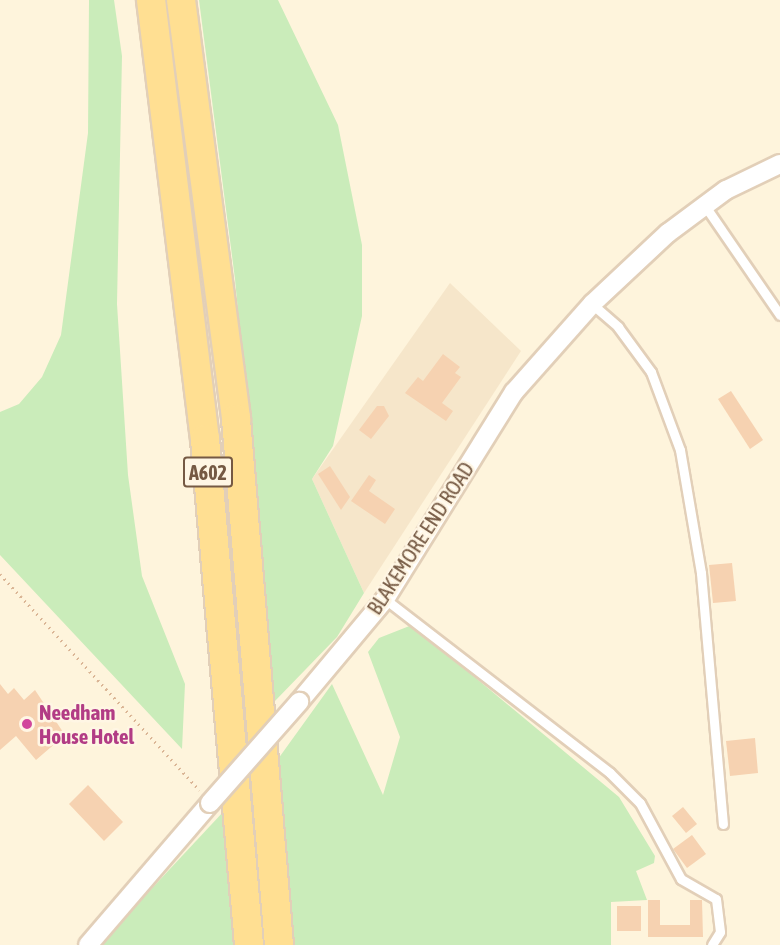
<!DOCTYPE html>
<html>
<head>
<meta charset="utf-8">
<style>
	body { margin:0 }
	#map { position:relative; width:780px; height:945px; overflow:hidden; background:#fef4dc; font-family:"Asap Condensed",sans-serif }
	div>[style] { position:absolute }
	.residential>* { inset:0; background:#f6e6ca }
	.green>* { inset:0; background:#caecba }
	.building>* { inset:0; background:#f6d2b1 }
	.path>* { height:3px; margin-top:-1.5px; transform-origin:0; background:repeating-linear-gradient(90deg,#dab595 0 1.5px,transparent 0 6px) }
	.roads { filter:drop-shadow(2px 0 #e2cfb8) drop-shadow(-2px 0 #e2cfb8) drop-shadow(0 2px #e2cfb8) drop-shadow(0 -2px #e2cfb8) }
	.service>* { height:9px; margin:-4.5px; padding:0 4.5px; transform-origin:4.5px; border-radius:4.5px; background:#fff }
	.minor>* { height:18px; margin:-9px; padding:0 9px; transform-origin:9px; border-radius:9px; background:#fff }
	.primary>* { height:28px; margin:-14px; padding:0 14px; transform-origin:14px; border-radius:14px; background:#ffdf92 }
	.bridges { filter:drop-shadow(2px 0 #e2cfb8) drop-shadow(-2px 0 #e2cfb8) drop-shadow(0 2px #e2cfb8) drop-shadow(0 -2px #e2cfb8) }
	.minor-bridge>* { height:18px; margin:-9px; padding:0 9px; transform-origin:9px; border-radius:9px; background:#fff }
	.dots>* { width:16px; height:16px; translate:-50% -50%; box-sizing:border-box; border:3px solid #fff6e4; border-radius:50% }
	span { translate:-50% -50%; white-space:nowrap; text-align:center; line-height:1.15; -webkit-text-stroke:5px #fff6e4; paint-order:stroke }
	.shield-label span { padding:2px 4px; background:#fff6e4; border:2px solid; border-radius:4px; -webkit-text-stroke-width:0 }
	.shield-label { font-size:20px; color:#755943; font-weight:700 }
	.street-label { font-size:21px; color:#755943 }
	.hotel-label { font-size:21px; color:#b23c85; font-weight:700 }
	.left { translate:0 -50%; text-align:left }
</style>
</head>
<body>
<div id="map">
	<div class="residential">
		<div style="clip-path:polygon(450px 283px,521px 351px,364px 593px,312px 479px)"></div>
	</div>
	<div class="green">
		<div style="clip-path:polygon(89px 0,114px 0,122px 56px,117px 304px,128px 475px,142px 576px,185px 684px,182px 749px,0 555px,0 412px,19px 404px,42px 377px,61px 335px,88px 133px)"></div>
		<div style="clip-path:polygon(199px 0,278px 0,338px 125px,362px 245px,362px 316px,333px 446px,312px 479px,364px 593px,337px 637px,274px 702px,235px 279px)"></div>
		<div style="clip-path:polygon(412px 625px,619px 797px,655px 856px,654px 863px,636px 871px,647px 900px,611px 902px,611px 945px,287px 945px,278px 759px,332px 684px,383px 795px,400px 737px,368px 652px,379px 638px)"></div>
		<div style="clip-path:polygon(224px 811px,236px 945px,99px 945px)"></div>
	</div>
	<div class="building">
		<div style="clip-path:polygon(443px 354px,460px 367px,455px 373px,461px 377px,442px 403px,453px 411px,446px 421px,405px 393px,418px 377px,423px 381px)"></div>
		<div style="clip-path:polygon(731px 391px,763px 440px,750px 449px,718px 399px)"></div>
		<div style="clip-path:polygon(377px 406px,384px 406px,389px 416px,371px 439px,359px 430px)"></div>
		<div style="clip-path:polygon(330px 466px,350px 497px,341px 510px,318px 474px)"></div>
		<div style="clip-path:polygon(369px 475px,376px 480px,369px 491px,395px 509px,385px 524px,351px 501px)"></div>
		<div style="clip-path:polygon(732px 563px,736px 601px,713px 603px,709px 565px)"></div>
		<div style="clip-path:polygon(0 684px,8px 694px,14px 688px,24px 700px,35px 690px,65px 735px,36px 760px,16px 736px,0 750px)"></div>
		<div style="clip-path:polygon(755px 738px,758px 773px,730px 776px,726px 741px)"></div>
		<div style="clip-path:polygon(88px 785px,123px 822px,104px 841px,69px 804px)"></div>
		<div style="clip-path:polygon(683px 807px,697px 824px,686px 833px,672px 816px)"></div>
		<div style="clip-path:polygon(692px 835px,706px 854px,687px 868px,673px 849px)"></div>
		<div style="clip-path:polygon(648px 900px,660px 900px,660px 925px,690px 925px,690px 900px,702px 900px,703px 937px,648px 937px)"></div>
		<div style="clip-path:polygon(617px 906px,641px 906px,641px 931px,617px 931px)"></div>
	</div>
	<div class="path">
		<div style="left:0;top:574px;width:294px;rotate:47.3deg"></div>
	</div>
	<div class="roads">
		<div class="service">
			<div style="left:705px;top:206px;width:132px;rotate:55.5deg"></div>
			<div style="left:592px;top:304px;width:35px;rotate:41deg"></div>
			<div style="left:618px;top:327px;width:56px;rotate:53.7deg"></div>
			<div style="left:651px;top:372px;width:83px;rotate:69.6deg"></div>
			<div style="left:680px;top:450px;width:125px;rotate:80.3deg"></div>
			<div style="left:701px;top:573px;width:252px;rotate:85deg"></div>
			<div style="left:385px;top:599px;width:284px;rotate:37.7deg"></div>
			<div style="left:610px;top:773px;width:42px;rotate:45deg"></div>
			<div style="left:640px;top:803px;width:86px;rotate:61.7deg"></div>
			<div style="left:681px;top:879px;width:40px;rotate:29.7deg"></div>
			<div style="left:716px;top:899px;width:33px;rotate:83deg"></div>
			<div style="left:720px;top:932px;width:15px;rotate:122deg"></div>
		</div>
		<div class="minor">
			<div style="left:299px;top:702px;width:134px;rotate:-50.1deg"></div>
			<div style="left:385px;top:599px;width:244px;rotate:-58.1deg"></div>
			<div style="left:514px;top:392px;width:118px;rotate:-48.4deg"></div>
			<div style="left:592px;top:304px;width:104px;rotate:-43.1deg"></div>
			<div style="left:668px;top:233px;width:72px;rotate:-36.6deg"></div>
			<div style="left:726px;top:190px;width:60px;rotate:-25.7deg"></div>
			<div style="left:88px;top:945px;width:187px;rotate:-49.3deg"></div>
		</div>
		<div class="primary">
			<div style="left:151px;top:0;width:442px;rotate:83deg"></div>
			<div style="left:205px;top:439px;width:508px;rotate:85.03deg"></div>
			<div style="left:181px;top:0;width:423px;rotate:82.5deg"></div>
			<div style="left:236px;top:419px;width:528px;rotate:85.33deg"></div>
		</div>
	</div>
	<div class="bridges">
		<div class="minor-bridge">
			<div style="left:210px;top:803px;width:135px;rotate:-48.6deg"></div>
		</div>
	</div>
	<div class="dots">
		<div style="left:27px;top:724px;background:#d1479c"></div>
	</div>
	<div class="shield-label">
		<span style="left:208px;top:472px">A602</span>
	</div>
	<div class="street-label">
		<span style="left:420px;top:538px;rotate:-57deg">BLAKEMORE END ROAD</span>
	</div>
	<div class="hotel-label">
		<span class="left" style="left:39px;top:724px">Needham<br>House Hotel</span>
	</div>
</div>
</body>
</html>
